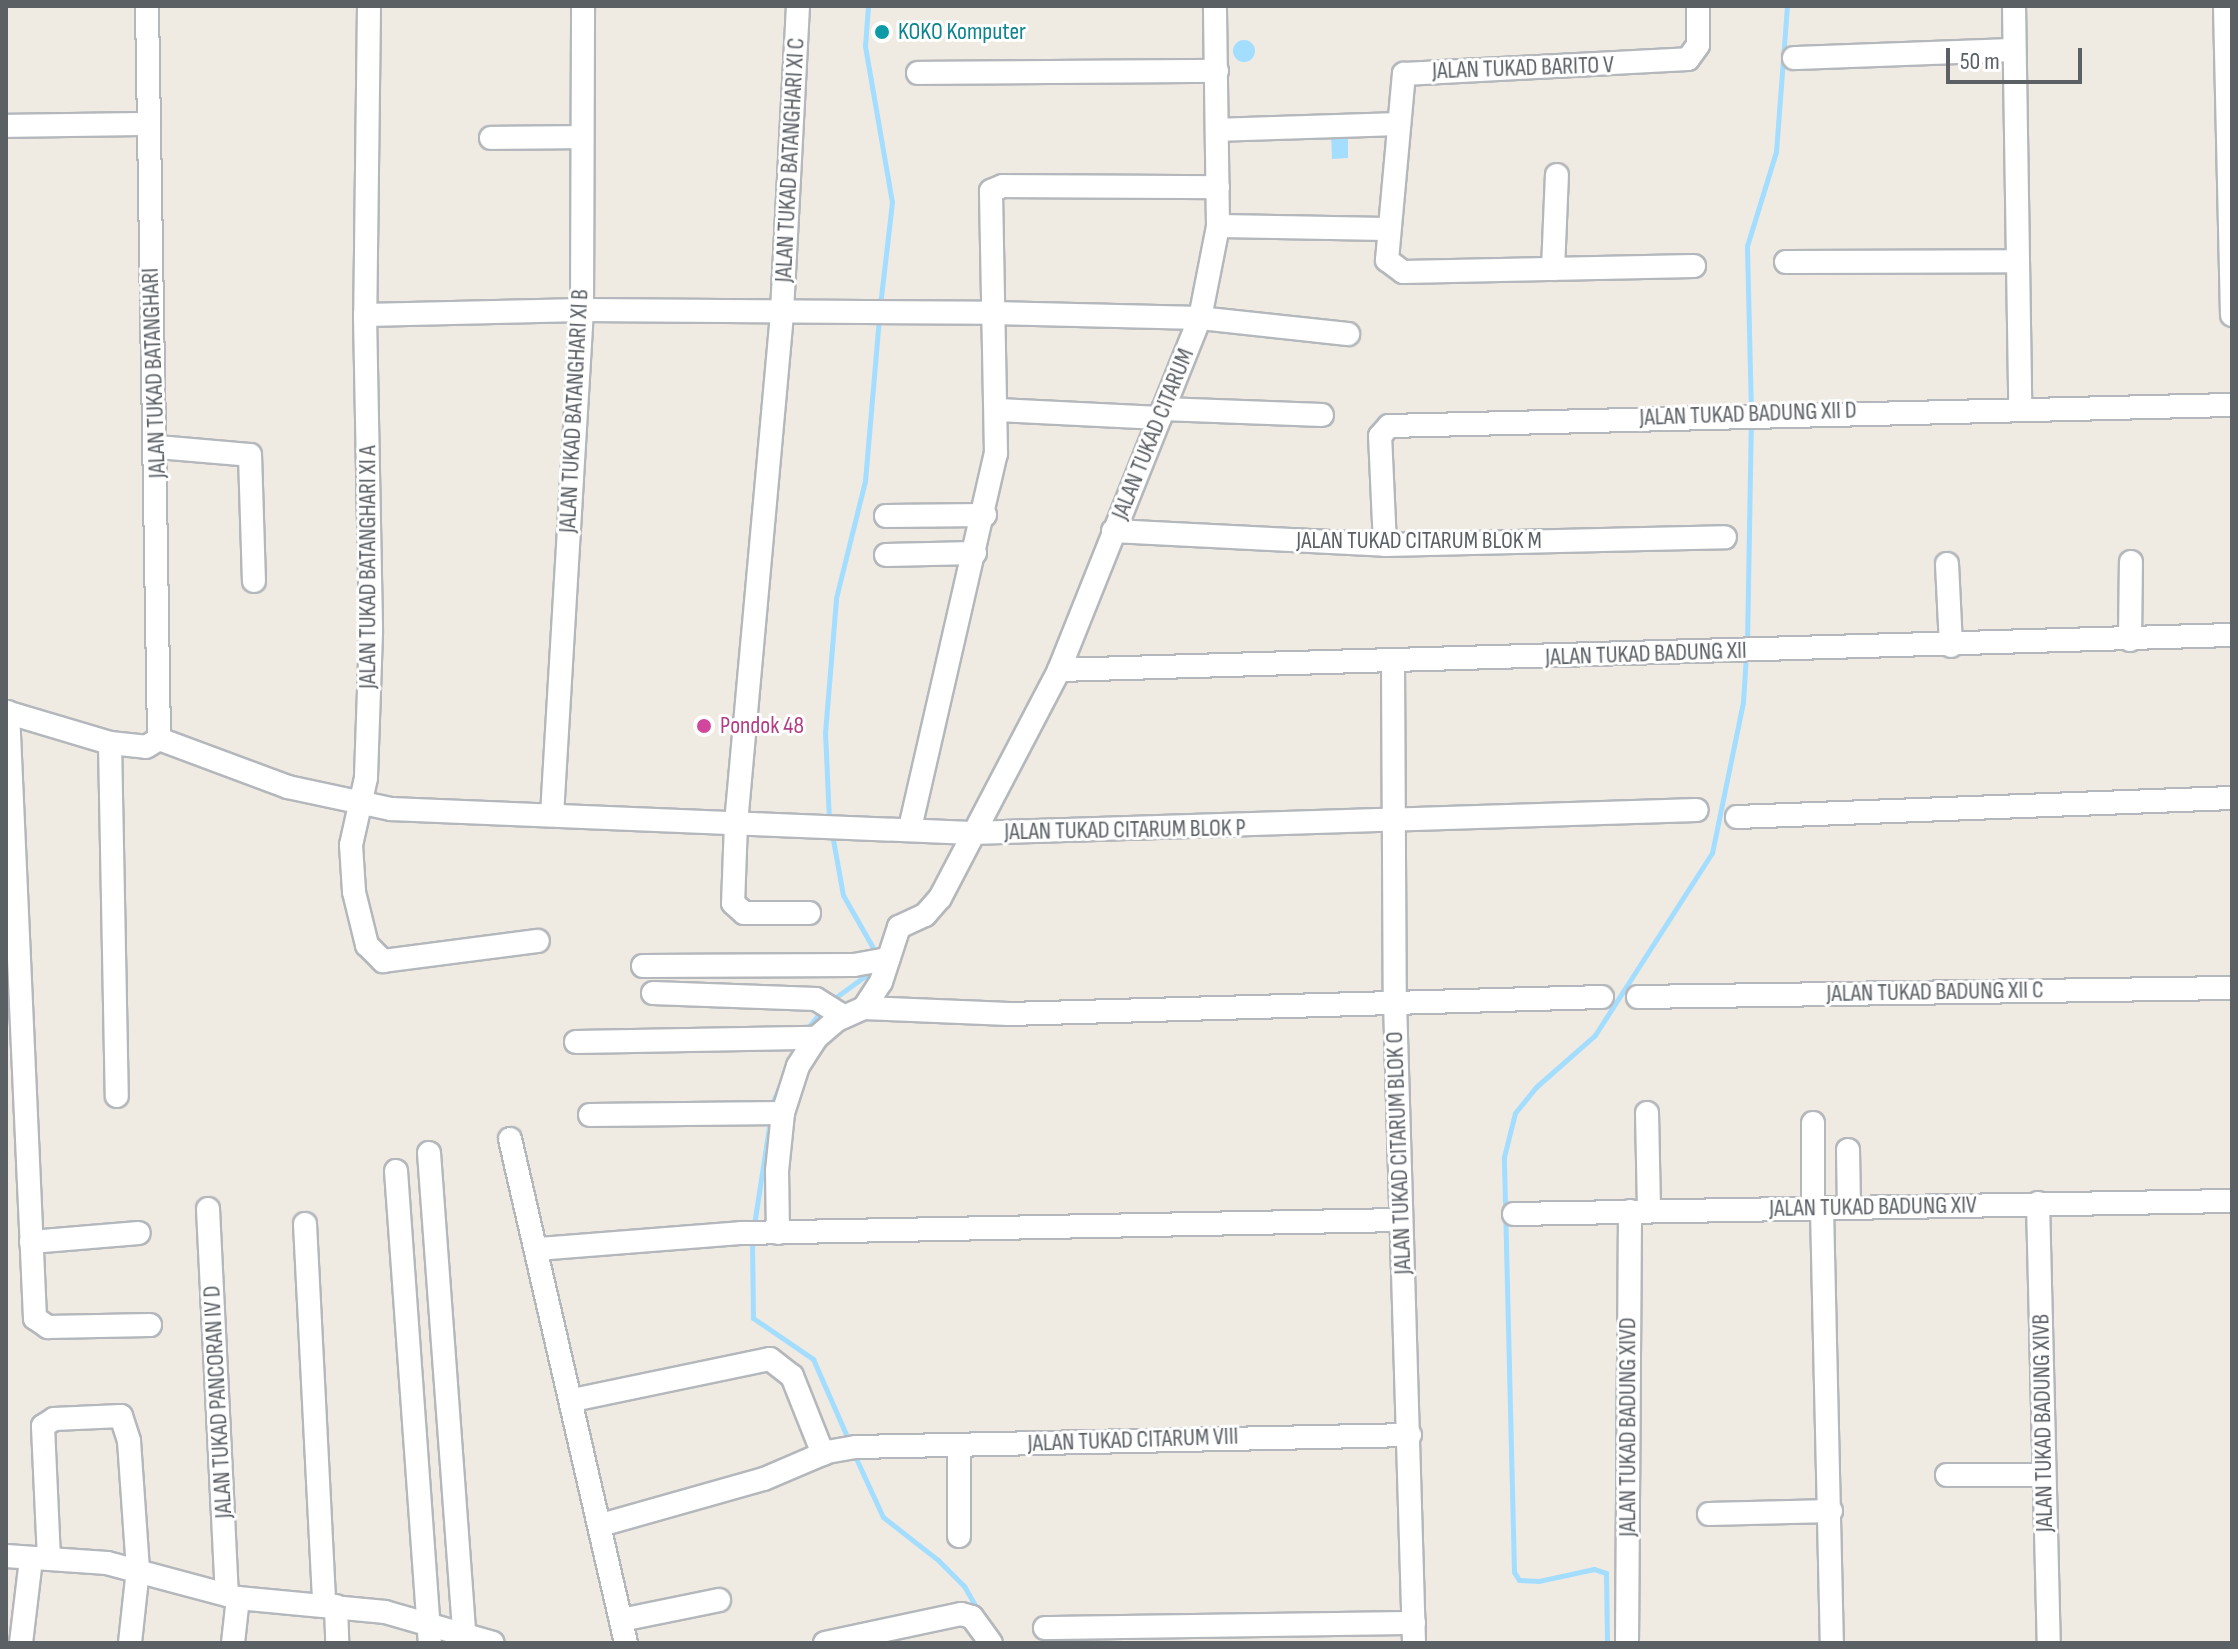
<!DOCTYPE html>
<html>
<head>
<meta charset="utf-8">
<style>
	body { margin:0 }
	#map { position:relative; width:2238px; height:1649px; overflow:hidden; background:#efebe3; font-family:"Sofia Sans Condensed",sans-serif }
	div>[style] { position:absolute }
	.water>* { inset:0; background:#a3ddff }
	.round { border-radius:50% }
	.stream>* { height:5px; margin:-2.5px; padding:0 2.5px; transform-origin:2.5px; border-radius:2.5px; background:#a3ddff }
	.roads { filter:drop-shadow(2px 0 #b4b7bb) drop-shadow(-2px 0 #b4b7bb) drop-shadow(0 2px #b4b7bb) drop-shadow(0 -2px #b4b7bb) }
	.minor>* { height:22px; margin:-11px; padding:0 11px; transform-origin:11px; border-radius:11px; background:#fff }
	.dots>* { width:22px; height:22px; translate:-50% -50%; box-sizing:border-box; border:4px solid #fff; border-radius:50% }
	span { translate:-50% -50%; white-space:nowrap; text-align:center; line-height:1.15; -webkit-text-stroke:6px #fff; paint-order:stroke }
	.culture-label { font-size:24px; color:#0d838f }
	.left { translate:0 -50%; text-align:left }
	.street-label { font-size:24px; color:#5b6065 }
	.hotel-label { font-size:24px; color:#b23c85 }
	.frame { position:absolute; inset:0; border:8px solid #5b6065; pointer-events:none }
	.scale { position:absolute; left:1946px; top:48px; width:136px; height:36px; box-sizing:border-box; border:4px solid #5b6065; border-top:0; padding-left:10px; font-size:24px; line-height:28px; white-space:nowrap; color:#5b6065; -webkit-text-stroke:6px #fff; paint-order:stroke }
</style>
</head>
<body>
<div id="map">
	<div class="water">
		<div class="round" style="left:1233px;top:40px;width:22px;height:22px"></div>
		<div style="clip-path:polygon(1348px 131px,1348px 158px,1332px 159px,1331px 132px)"></div>
	</div>
	<div class="stream">
		<div style="left:868px;top:6px;width:40px;rotate:94.3deg"></div>
		<div style="left:865px;top:46px;width:158px;rotate:80.2deg"></div>
		<div style="left:892px;top:202px;width:104px;rotate:96.6deg"></div>
		<div style="left:1751px;top:412px;width:166px;rotate:-91.4deg"></div>
		<div style="left:1747px;top:246px;width:98px;rotate:-72.9deg"></div>
		<div style="left:1776px;top:152px;width:146px;rotate:-85.7deg"></div>
		<div style="left:1747px;top:644px;width:222px;rotate:-89deg"></div>
		<div style="left:829px;top:820px;width:87px;rotate:-92.6deg"></div>
		<div style="left:825px;top:733px;width:135px;rotate:-85.3deg"></div>
		<div style="left:836px;top:598px;width:121px;rotate:-76.1deg"></div>
		<div style="left:865px;top:481px;width:163px;rotate:-85.1deg"></div>
		<div style="left:832px;top:834px;width:62px;rotate:79.8deg"></div>
		<div style="left:843px;top:895px;width:67px;rotate:60.4deg"></div>
		<div style="left:832px;top:1000px;width:49px;rotate:-35.9deg"></div>
		<div style="left:806px;top:1030px;width:26px;rotate:-51deg"></div>
		<div style="left:771px;top:1106px;width:65px;rotate:-66.6deg"></div>
		<div style="left:754px;top:1225px;width:106px;rotate:-81.3deg"></div>
		<div style="left:752px;top:1239px;width:79px;rotate:89.3deg"></div>
		<div style="left:753px;top:1318px;width:73px;rotate:34.3deg"></div>
		<div style="left:813px;top:1359px;width:90px;rotate:66.3deg"></div>
		<div style="left:854px;top:1454px;width:69px;rotate:65.3deg"></div>
		<div style="left:883px;top:1517px;width:70px;rotate:38deg"></div>
		<div style="left:938px;top:1560px;width:37px;rotate:45deg"></div>
		<div style="left:964px;top:1586px;width:30px;rotate:60deg"></div>
		<div style="left:1607px;top:1643px;width:70px;rotate:-90.8deg"></div>
		<div style="left:1606px;top:1573px;width:13px;rotate:-162deg"></div>
		<div style="left:1594px;top:1569px;width:56px;rotate:167.7deg"></div>
		<div style="left:1539px;top:1581px;width:20px;rotate:-177deg"></div>
		<div style="left:1519px;top:1580px;width:9px;rotate:-122deg"></div>
		<div style="left:1514px;top:1572px;width:415px;rotate:-91.4deg"></div>
		<div style="left:1504px;top:1157px;width:45px;rotate:-76deg"></div>
		<div style="left:1515px;top:1113px;width:33px;rotate:-51deg"></div>
		<div style="left:1536px;top:1087px;width:79px;rotate:-41.4deg"></div>
		<div style="left:1595px;top:1035px;width:216px;rotate:-57.3deg"></div>
		<div style="left:1712px;top:853px;width:154px;rotate:-78.4deg"></div>
		<div style="left:1743px;top:702px;width:48px;rotate:-86.4deg"></div>
	</div>
	<div class="roads">
		<div class="minor">
			<div style="left:147px;top:6px;width:733px;rotate:89.06deg"></div>
			<div style="left:369px;top:6px;width:309px;rotate:90.7deg"></div>
			<div style="left:365px;top:315px;width:318px;rotate:88.9deg"></div>
			<div style="left:371px;top:633px;width:145px;rotate:92deg"></div>
			<div style="left:366px;top:778px;width:69px;rotate:102.6deg"></div>
			<div style="left:351px;top:845px;width:47px;rotate:86.3deg"></div>
			<div style="left:354px;top:892px;width:55px;rotate:76.2deg"></div>
			<div style="left:367px;top:945px;width:23px;rotate:45deg"></div>
			<div style="left:383px;top:961px;width:156px;rotate:-7.4deg"></div>
			<div style="left:798px;top:6px;width:308px;rotate:93deg"></div>
			<div style="left:782px;top:314px;width:511px;rotate:95.16deg"></div>
			<div style="left:736px;top:823px;width:80px;rotate:92.1deg"></div>
			<div style="left:733px;top:903px;width:15px;rotate:42deg"></div>
			<div style="left:744px;top:913px;width:65px"></div>
			<div style="left:2014px;top:6px;width:402px;rotate:89.1deg"></div>
			<div style="left:2225px;top:6px;width:309px;rotate:88.7deg"></div>
			<div style="left:1794px;top:58px;width:220px;rotate:-2.1deg"></div>
			<div style="left:918px;top:73px;width:299px;rotate:-0.4deg"></div>
			<div style="left:6px;top:126px;width:143px;rotate:-0.8deg"></div>
			<div style="left:1217px;top:130px;width:179px;rotate:-1.9deg"></div>
			<div style="left:491px;top:138px;width:91px;rotate:-0.6deg"></div>
			<div style="left:1218px;top:226px;width:171px;rotate:1deg"></div>
			<div style="left:1786px;top:262px;width:232px;rotate:-0.2deg"></div>
			<div style="left:1694px;top:266px;width:291px;rotate:178.8deg"></div>
			<div style="left:1403px;top:272px;width:20px;rotate:-143deg"></div>
			<div style="left:1387px;top:260px;width:187px;rotate:-84.8deg"></div>
			<div style="left:1404px;top:74px;width:284px;rotate:-3deg"></div>
			<div style="left:1688px;top:59px;width:17px;rotate:-54deg"></div>
			<div style="left:1698px;top:45px;width:39px;rotate:-90deg"></div>
			<div style="left:1553px;top:269px;width:94px;rotate:-87.6deg"></div>
			<div style="left:365px;top:315px;width:217px;rotate:-1.3deg"></div>
			<div style="left:582px;top:310px;width:411px;rotate:0.4deg"></div>
			<div style="left:993px;top:313px;width:207px;rotate:1.4deg"></div>
			<div style="left:1200px;top:318px;width:149px;rotate:6.2deg"></div>
			<div style="left:1163px;top:409px;width:159px;rotate:2.2deg"></div>
			<div style="left:998px;top:410px;width:162px;rotate:2.8deg"></div>
			<div style="left:157px;top:447px;width:93px;rotate:4.9deg"></div>
			<div style="left:250px;top:455px;width:126px;rotate:88.2deg"></div>
			<div style="left:886px;top:516px;width:99px;rotate:-0.6deg"></div>
			<div style="left:1113px;top:531px;width:272px;rotate:2.9deg"></div>
			<div style="left:1385px;top:545px;width:340px;rotate:-1.3deg"></div>
			<div style="left:1385px;top:545px;width:109px;rotate:-92.6deg"></div>
			<div style="left:1380px;top:436px;width:13px;rotate:-48deg"></div>
			<div style="left:1389px;top:426px;width:843px;rotate:-1.43deg"></div>
			<div style="left:886px;top:555px;width:89px;rotate:-1.3deg"></div>
			<div style="left:1947px;top:564px;width:82px;rotate:87.2deg"></div>
			<div style="left:2130px;top:640px;width:78px;rotate:-89.3deg"></div>
			<div style="left:1393px;top:663px;width:339px;rotate:89.7deg"></div>
			<div style="left:1395px;top:1002px;width:641px;rotate:88.3deg"></div>
			<div style="left:1059px;top:670px;width:1174px;rotate:-1.71deg"></div>
			<div style="left:6px;top:712px;width:109px;rotate:16.6deg"></div>
			<div style="left:110px;top:743px;width:36px;rotate:6deg"></div>
			<div style="left:146px;top:747px;width:15px;rotate:-32deg"></div>
			<div style="left:8px;top:712px;width:607px;rotate:87.45deg"></div>
			<div style="left:35px;top:1318px;width:16px;rotate:35deg"></div>
			<div style="left:48px;top:1327px;width:102px;rotate:-1.1deg"></div>
			<div style="left:159px;top:739px;width:138px;rotate:20.4deg"></div>
			<div style="left:288px;top:787px;width:105px;rotate:12.1deg"></div>
			<div style="left:391px;top:809px;width:581px;rotate:2.37deg"></div>
			<div style="left:972px;top:833px;width:725px;rotate:-1.82deg"></div>
			<div style="left:110px;top:743px;width:353px;rotate:88.9deg"></div>
			<div style="left:552px;top:815px;width:506px;rotate:-86.6deg"></div>
			<div style="left:582px;top:310px;width:304px;rotate:-89.8deg"></div>
			<div style="left:1737px;top:817px;width:495px;rotate:-2.2deg"></div>
			<div style="left:910px;top:828px;width:384px;rotate:-77.1deg"></div>
			<div style="left:996px;top:454px;width:263px;rotate:-91.1deg"></div>
			<div style="left:991px;top:191px;width:13px;rotate:-23deg"></div>
			<div style="left:1003px;top:186px;width:215px;rotate:0.3deg"></div>
			<div style="left:643px;top:966px;width:211px;rotate:-0.3deg"></div>
			<div style="left:854px;top:965px;width:35px;rotate:-10deg"></div>
			<div style="left:653px;top:993px;width:163px;rotate:2.1deg"></div>
			<div style="left:816px;top:999px;width:32px;rotate:32deg"></div>
			<div style="left:1638px;top:997px;width:594px;rotate:-0.87deg"></div>
			<div style="left:864px;top:1008px;width:145px;rotate:2.4deg"></div>
			<div style="left:1009px;top:1014px;width:593px;rotate:-1.64deg"></div>
			<div style="left:576px;top:1042px;width:240px;rotate:-1deg"></div>
			<div style="left:1647px;top:1113px;width:98px;rotate:88.8deg"></div>
			<div style="left:590px;top:1115px;width:193px;rotate:-0.6deg"></div>
			<div style="left:783px;top:1113px;width:49px;rotate:-72.3deg"></div>
			<div style="left:798px;top:1066px;width:33px;rotate:-57deg"></div>
			<div style="left:816px;top:1038px;width:28px;rotate:-41deg"></div>
			<div style="left:837px;top:1020px;width:30px;rotate:-24deg"></div>
			<div style="left:864px;top:1008px;width:31px;rotate:-57deg"></div>
			<div style="left:881px;top:982px;width:58px;rotate:-71.9deg"></div>
			<div style="left:899px;top:927px;width:29px;rotate:-25deg"></div>
			<div style="left:925px;top:915px;width:23px;rotate:-49deg"></div>
			<div style="left:940px;top:898px;width:257px;rotate:-62.4deg"></div>
			<div style="left:1059px;top:670px;width:379px;rotate:-68.2deg"></div>
			<div style="left:1200px;top:318px;width:94px;rotate:-78.9deg"></div>
			<div style="left:1218px;top:226px;width:220px;rotate:-90.8deg"></div>
			<div style="left:510px;top:1139px;width:517px;rotate:77.04deg"></div>
			<div style="left:1848px;top:1150px;width:58px;rotate:89deg"></div>
			<div style="left:429px;top:1153px;width:483px;rotate:85.8deg"></div>
			<div style="left:396px;top:1171px;width:473px;rotate:85.9deg"></div>
			<div style="left:2038px;top:1203px;width:440px;rotate:88.6deg"></div>
			<div style="left:208px;top:1209px;width:386px;rotate:87.2deg"></div>
			<div style="left:1813px;top:1209px;width:86px;rotate:-90deg"></div>
			<div style="left:1822px;top:1209px;width:434px;rotate:88.7deg"></div>
			<div style="left:1514px;top:1214px;width:718px;rotate:-1.04deg"></div>
			<div style="left:305px;top:1224px;width:379px;rotate:87.1deg"></div>
			<div style="left:778px;top:1233px;width:62px;rotate:-90.9deg"></div>
			<div style="left:777px;top:1171px;width:58px;rotate:-84.1deg"></div>
			<div style="left:31px;top:1242px;width:108px;rotate:-4.8deg"></div>
			<div style="left:538px;top:1249px;width:204px;rotate:-4.5deg"></div>
			<div style="left:741px;top:1233px;width:659px;rotate:-1.13deg"></div>
			<div style="left:573px;top:1400px;width:201px;rotate:-11.8deg"></div>
			<div style="left:770px;top:1359px;width:28px;rotate:38deg"></div>
			<div style="left:792px;top:1376px;width:84px;rotate:68.3deg"></div>
			<div style="left:959px;top:1446px;width:90px;rotate:90deg"></div>
			<div style="left:1947px;top:1475px;width:97px"></div>
			<div style="left:1709px;top:1514px;width:122px;rotate:-1.4deg"></div>
			<div style="left:601px;top:1525px;width:169px;rotate:-15.8deg"></div>
			<div style="left:764px;top:1479px;width:69px;rotate:-23.2deg"></div>
			<div style="left:827px;top:1452px;width:29px;rotate:-10deg"></div>
			<div style="left:856px;top:1447px;width:554px;rotate:-1.24deg"></div>
			<div style="left:6px;top:1556px;width:101px;rotate:4deg"></div>
			<div style="left:107px;top:1563px;width:136px;rotate:15deg"></div>
			<div style="left:238px;top:1598px;width:148px;rotate:5.4deg"></div>
			<div style="left:385px;top:1612px;width:112px;rotate:16deg"></div>
			<div style="left:49px;top:1559px;width:133px;rotate:-92.6deg"></div>
			<div style="left:43px;top:1426px;width:13px;rotate:-32deg"></div>
			<div style="left:54px;top:1419px;width:67px;rotate:-2.6deg"></div>
			<div style="left:121px;top:1416px;width:26px;rotate:72deg"></div>
			<div style="left:129px;top:1441px;width:128px;rotate:86deg"></div>
			<div style="left:138px;top:1569px;width:74px;rotate:96.2deg"></div>
			<div style="left:336px;top:1606px;width:37px;rotate:88deg"></div>
			<div style="left:621px;top:1620px;width:100px;rotate:-11.5deg"></div>
			<div style="left:1045px;top:1628px;width:369px;rotate:-0.8deg"></div>
			<div style="left:21px;top:1643px;width:85px;rotate:-83.2deg"></div>
			<div style="left:233px;top:1643px;width:45px;rotate:-83.7deg"></div>
			<div style="left:825px;top:1643px;width:139px;rotate:-12deg"></div>
			<div style="left:961px;top:1614px;width:11px;rotate:15deg"></div>
			<div style="left:972px;top:1617px;width:32px;rotate:54deg"></div>
			<div style="left:1627px;top:1643px;width:432px;rotate:-89.6deg"></div>
		</div>
	</div>
	<div class="dots">
		<div style="left:882px;top:32px;background:#0f9aa8"></div>
		<div style="left:704px;top:726px;background:#d1479c"></div>
	</div>
	<div class="culture-label">
		<span class="left" style="left:898px;top:32px">KOKO Komputer</span>
	</div>
	<div class="street-label">
		<span style="left:1523px;top:68px;rotate:-2deg">JALAN TUKAD BARITO V</span>
		<span style="left:790px;top:160px;rotate:-87deg">JALAN TUKAD BATANGHARI XI C</span>
		<span style="left:154px;top:373px;rotate:-92deg">JALAN TUKAD BATANGHARI</span>
		<span style="left:574px;top:411px;rotate:-87deg">JALAN TUKAD BATANGHARI XI B</span>
		<span style="left:1748px;top:414px;rotate:-2deg">JALAN TUKAD BADUNG XII D</span>
		<span style="left:1153px;top:434px;rotate:-68deg">JALAN TUKAD CITARUM</span>
		<span style="left:1419px;top:541px">JALAN TUKAD CITARUM BLOK M</span>
		<span style="left:368px;top:567px;rotate:-90deg">JALAN TUKAD BATANGHARI XI A</span>
		<span style="left:1646px;top:654px;rotate:-2deg">JALAN TUKAD BADUNG XII</span>
		<span style="left:1125px;top:830px;rotate:-1deg">JALAN TUKAD CITARUM BLOK P</span>
		<span style="left:1935px;top:992px;rotate:-1deg">JALAN TUKAD BADUNG XII C</span>
		<span style="left:1399px;top:1153px;rotate:-92deg">JALAN TUKAD CITARUM BLOK O</span>
		<span style="left:1873px;top:1207px;rotate:-1deg">JALAN TUKAD BADUNG XIV</span>
		<span style="left:218px;top:1402px;rotate:-93deg">JALAN TUKAD PANCORAN IV D</span>
		<span style="left:2043px;top:1423px;rotate:-91deg">JALAN TUKAD BADUNG XIVB</span>
		<span style="left:1628px;top:1427px;rotate:-90deg">JALAN TUKAD BADUNG XIVD</span>
		<span style="left:1133px;top:1440px;rotate:-2deg">JALAN TUKAD CITARUM VIII</span>
	</div>
	<div class="hotel-label">
		<span class="left" style="left:720px;top:726px">Pondok 48</span>
	</div>
	<div class="frame"></div>
	<div class="scale">50 m</div>
</div>
</body>
</html>
